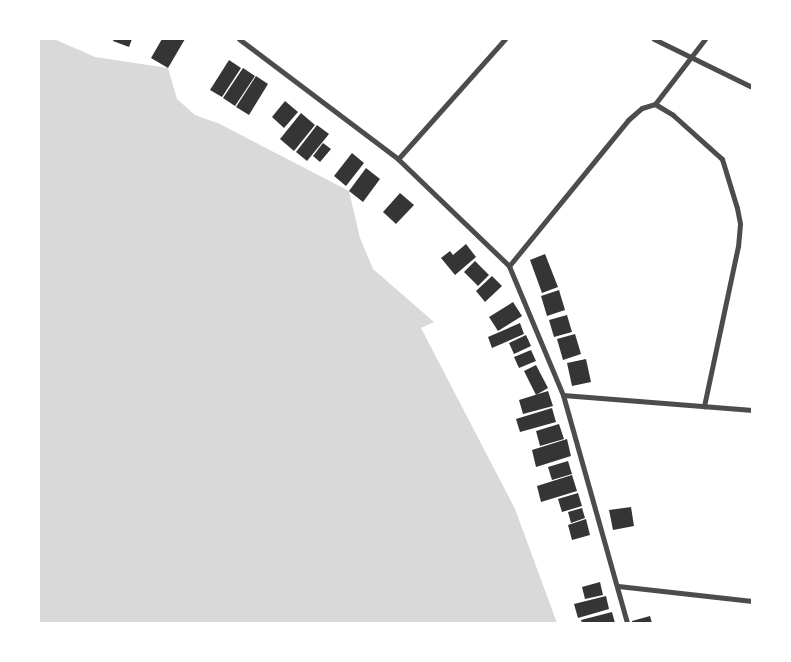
<!DOCTYPE html>
<html>
<head>
<meta charset="utf-8">
<style>
	body { margin:0 }
	#map { position:relative; width:791px; height:662px; overflow:hidden; background:#fff; font-family:"Titillium Web",sans-serif }
	div>[style] { position:absolute }
	.water>* { inset:0; background:#d9d9d9 }
	.building>* { inset:0; background:#353535 }
	.minor>* { height:5px; margin:-2.5px; padding:0 2.5px; transform-origin:2.5px; border-radius:2.5px; background:#4c4c4c }
	span { translate:-50% -50%; white-space:nowrap; text-align:center; line-height:1.15; -webkit-text-stroke:4px #fff; paint-order:stroke }
	.frame { position:absolute; inset:0; border:40px solid #fff; pointer-events:none }
</style>
</head>
<body>
<div id="map">
	<div class="water">
		<div style="clip-path:polygon(39px 39px,54px 39px,95px 57px,168px 68px,177px 99px,195px 115px,220px 124px,349px 191px,360px 238px,373px 269px,434px 322px,421px 328px,515px 509px,557px 623px,39px 623px)"></div>
	</div>
	<div class="building">
		<div style="clip-path:polygon(114px 39px,132px 39px,129px 47px,113px 41px)"></div>
		<div style="clip-path:polygon(162px 39px,185px 39px,168px 68px,151px 58px)"></div>
		<div style="clip-path:polygon(229px 60px,241px 68px,222px 97px,210px 90px)"></div>
		<div style="clip-path:polygon(243px 68px,255px 76px,235px 106px,223px 98px)"></div>
		<div style="clip-path:polygon(256px 76px,268px 84px,249px 115px,236px 107px)"></div>
		<div style="clip-path:polygon(285px 101px,298px 112px,284px 128px,272px 117px)"></div>
		<div style="clip-path:polygon(301px 113px,315px 125px,294px 151px,280px 139px)"></div>
		<div style="clip-path:polygon(317px 125px,329px 134px,307px 161px,296px 152px)"></div>
		<div style="clip-path:polygon(323px 143px,331px 149px,320px 162px,313px 156px)"></div>
		<div style="clip-path:polygon(352px 153px,364px 163px,346px 186px,334px 176px)"></div>
		<div style="clip-path:polygon(366px 168px,380px 179px,363px 202px,349px 191px)"></div>
		<div style="clip-path:polygon(400px 193px,414px 205px,396px 224px,383px 212px)"></div>
		<div style="clip-path:polygon(466px 244px,476px 257px,455px 275px,441px 258px,450px 251px,453px 255px)"></div>
		<div style="clip-path:polygon(545px 254px,558px 287px,542px 293px,530px 260px)"></div>
		<div style="clip-path:polygon(475px 261px,489px 275px,478px 286px,464px 272px)"></div>
		<div style="clip-path:polygon(492px 276px,502px 286px,485px 302px,476px 291px)"></div>
		<div style="clip-path:polygon(559px 290px,565px 310px,547px 316px,541px 296px)"></div>
		<div style="clip-path:polygon(513px 302px,522px 316px,498px 331px,489px 317px)"></div>
		<div style="clip-path:polygon(567px 315px,572px 332px,554px 337px,549px 320px)"></div>
		<div style="clip-path:polygon(520px 323px,524px 334px,492px 348px,488px 337px)"></div>
		<div style="clip-path:polygon(575px 334px,581px 354px,563px 360px,557px 339px)"></div>
		<div style="clip-path:polygon(526px 335px,531px 346px,514px 354px,509px 343px)"></div>
		<div style="clip-path:polygon(531px 350px,536px 361px,519px 368px,514px 357px)"></div>
		<div style="clip-path:polygon(586px 359px,591px 382px,572px 386px,567px 363px)"></div>
		<div style="clip-path:polygon(536px 365px,548px 388px,536px 395px,524px 371px)"></div>
		<div style="clip-path:polygon(548px 391px,553px 406px,523px 414px,519px 400px)"></div>
		<div style="clip-path:polygon(552px 408px,556px 422px,520px 432px,516px 419px)"></div>
		<div style="clip-path:polygon(559px 424px,564px 439px,540px 446px,536px 431px)"></div>
		<div style="clip-path:polygon(567px 439px,571px 456px,536px 467px,532px 450px)"></div>
		<div style="clip-path:polygon(568px 461px,572px 474px,552px 480px,548px 467px)"></div>
		<div style="clip-path:polygon(572px 475px,577px 491px,541px 502px,537px 486px)"></div>
		<div style="clip-path:polygon(578px 493px,582px 506px,562px 512px,558px 499px)"></div>
		<div style="clip-path:polygon(631px 507px,634px 526px,613px 530px,609px 510px)"></div>
		<div style="clip-path:polygon(582px 508px,585px 518px,571px 523px,568px 512px)"></div>
		<div style="clip-path:polygon(586px 519px,590px 535px,572px 540px,568px 525px)"></div>
		<div style="clip-path:polygon(600px 582px,603px 595px,585px 599px,582px 587px)"></div>
		<div style="clip-path:polygon(606px 596px,609px 609px,578px 618px,574px 604px)"></div>
		<div style="clip-path:polygon(612px 612px,615px 623px,582px 623px,581px 620px)"></div>
		<div style="clip-path:polygon(650px 616px,652px 623px,632px 623px,632px 621px)"></div>
	</div>
	<div class="minor">
		<div style="left:239px;top:39px;width:199px;rotate:37deg"></div>
		<div style="left:398px;top:159px;width:154px;rotate:43.9deg"></div>
		<div style="left:509px;top:266px;width:140px;rotate:67.3deg"></div>
		<div style="left:563px;top:395px;width:237px;rotate:74.3deg"></div>
		<div style="left:654px;top:39px;width:109px;rotate:26.1deg"></div>
		<div style="left:655px;top:104px;width:82px;rotate:-52.4deg"></div>
		<div style="left:398px;top:159px;width:161px;rotate:-48.3deg"></div>
		<div style="left:509px;top:266px;width:188px;rotate:-50.8deg"></div>
		<div style="left:628px;top:120px;width:18px;rotate:-41deg"></div>
		<div style="left:642px;top:108px;width:14px;rotate:-17deg"></div>
		<div style="left:655px;top:104px;width:21px;rotate:31deg"></div>
		<div style="left:673px;top:115px;width:66px;rotate:41.9deg"></div>
		<div style="left:722px;top:159px;width:51px;rotate:73deg"></div>
		<div style="left:737px;top:208px;width:16px;rotate:79deg"></div>
		<div style="left:740px;top:224px;width:22px;rotate:95deg"></div>
		<div style="left:738px;top:246px;width:164px;rotate:102deg"></div>
		<div style="left:563px;top:395px;width:190px;rotate:4.5deg"></div>
		<div style="left:618px;top:586px;width:135px;rotate:6.4deg"></div>
	</div>
	<div class="frame"></div>
</div>
</body>
</html>
